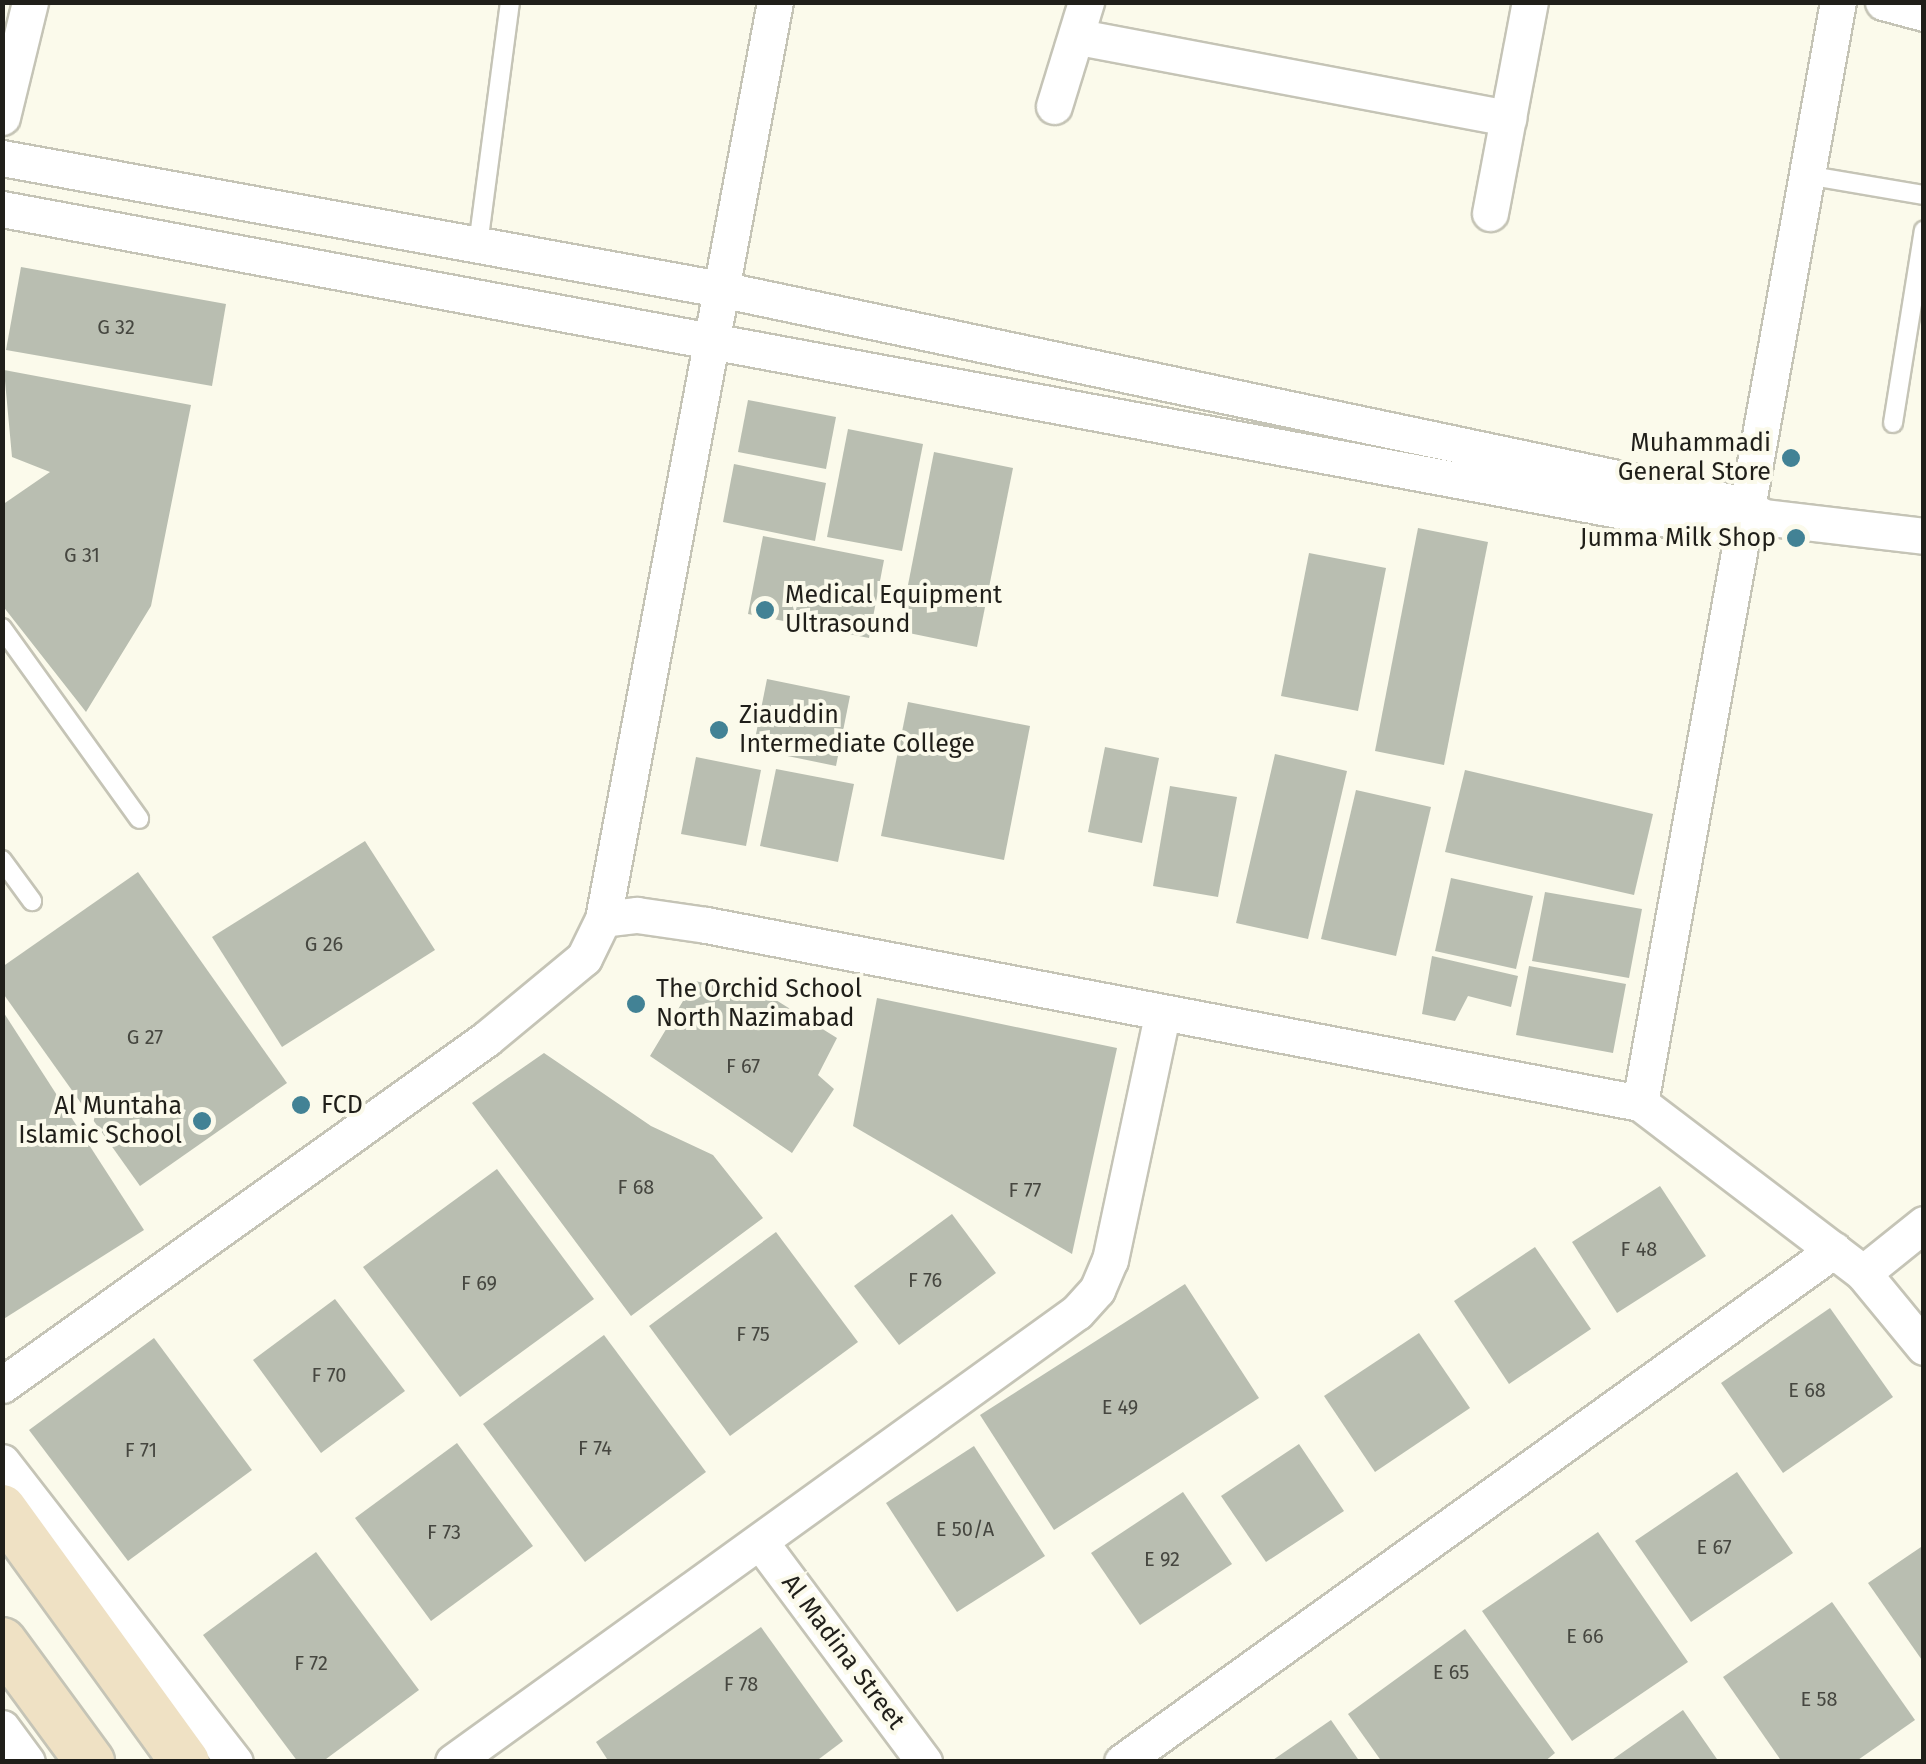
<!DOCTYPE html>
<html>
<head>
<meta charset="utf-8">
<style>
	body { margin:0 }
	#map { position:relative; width:1926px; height:1764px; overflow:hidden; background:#fbfaeb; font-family:"Fira Sans",sans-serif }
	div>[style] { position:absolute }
	.building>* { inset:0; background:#b9beb1 }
	.roads { filter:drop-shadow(2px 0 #c5c4b6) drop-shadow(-2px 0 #c5c4b6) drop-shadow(0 2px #c5c4b6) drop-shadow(0 -2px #c5c4b6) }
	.lane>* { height:18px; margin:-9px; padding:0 9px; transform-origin:9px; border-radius:9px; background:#fff }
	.street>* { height:35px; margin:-17.5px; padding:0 17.5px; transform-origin:17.5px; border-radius:17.5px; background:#fff }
	.secondary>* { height:48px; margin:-24px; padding:0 24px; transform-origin:24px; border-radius:24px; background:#efe1c4 }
	.dots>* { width:28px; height:28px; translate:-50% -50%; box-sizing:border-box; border:5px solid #fbfaeb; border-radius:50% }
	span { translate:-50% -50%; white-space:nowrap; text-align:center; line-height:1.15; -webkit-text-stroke:8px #fbfaeb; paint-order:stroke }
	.number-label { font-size:20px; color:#464740 }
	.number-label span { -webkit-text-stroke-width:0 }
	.poi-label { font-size:25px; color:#201f1a }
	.right { translate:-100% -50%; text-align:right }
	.left { translate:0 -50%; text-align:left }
	.street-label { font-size:25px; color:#201f1a }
	.frame { position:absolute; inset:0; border:5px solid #201f1a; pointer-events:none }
</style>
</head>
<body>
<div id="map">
	<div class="building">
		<div style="clip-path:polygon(21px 267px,226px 304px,212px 386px,6px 350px)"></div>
		<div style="clip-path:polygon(4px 370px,191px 405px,151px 606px,86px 712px,2px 605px,2px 505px,50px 472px,12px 457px)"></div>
		<div style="clip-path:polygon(748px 400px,836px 417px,826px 469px,738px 452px)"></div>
		<div style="clip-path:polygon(848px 429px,923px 444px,902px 551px,827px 537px)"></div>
		<div style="clip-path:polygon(934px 452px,1013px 468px,977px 647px,899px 631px)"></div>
		<div style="clip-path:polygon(734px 464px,826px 483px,815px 541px,723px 522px)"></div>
		<div style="clip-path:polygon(1418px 528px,1488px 542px,1444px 765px,1375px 751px)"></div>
		<div style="clip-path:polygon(763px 536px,884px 560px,869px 638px,748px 614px)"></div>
		<div style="clip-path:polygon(1309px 553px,1386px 568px,1358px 711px,1281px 696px)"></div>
		<div style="clip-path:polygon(767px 679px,850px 696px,836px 766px,753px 749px)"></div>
		<div style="clip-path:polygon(908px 702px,1030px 726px,1004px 860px,881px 836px)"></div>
		<div style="clip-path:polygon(1105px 747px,1159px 758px,1142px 843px,1088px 832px)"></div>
		<div style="clip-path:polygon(1275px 754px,1347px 771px,1308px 939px,1236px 923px)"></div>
		<div style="clip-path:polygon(696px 757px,761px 770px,746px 846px,681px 834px)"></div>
		<div style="clip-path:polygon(776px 769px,854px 784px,838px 862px,760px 846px)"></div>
		<div style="clip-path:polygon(1465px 770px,1653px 814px,1634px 895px,1445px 852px)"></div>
		<div style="clip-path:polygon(1170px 786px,1237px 797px,1218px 897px,1153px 886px)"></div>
		<div style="clip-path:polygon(1356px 790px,1431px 807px,1396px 956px,1321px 939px)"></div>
		<div style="clip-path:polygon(365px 841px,435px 950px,282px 1047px,212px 937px)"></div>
		<div style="clip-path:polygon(138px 872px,287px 1083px,140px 1186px,2px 992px,2px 967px)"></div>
		<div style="clip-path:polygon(1451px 878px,1533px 896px,1516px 969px,1435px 951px)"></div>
		<div style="clip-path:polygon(1545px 892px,1642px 909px,1629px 978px,1532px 961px)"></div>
		<div style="clip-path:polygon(1432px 956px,1518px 976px,1511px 1007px,1468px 996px,1455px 1021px,1422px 1014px)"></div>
		<div style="clip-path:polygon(1529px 966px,1626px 984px,1613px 1053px,1516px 1035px)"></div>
		<div style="clip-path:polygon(695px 981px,771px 997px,837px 1038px,818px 1075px,834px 1089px,792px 1153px,650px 1056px)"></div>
		<div style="clip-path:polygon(877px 998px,1117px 1048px,1072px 1254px,853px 1126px)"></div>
		<div style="clip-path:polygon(2px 1010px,144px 1230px,2px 1320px)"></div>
		<div style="clip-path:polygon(544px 1053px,651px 1126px,713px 1155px,763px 1218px,631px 1316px,472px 1103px)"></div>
		<div style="clip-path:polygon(497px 1169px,594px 1299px,460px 1397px,363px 1267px)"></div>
		<div style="clip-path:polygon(1660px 1186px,1706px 1256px,1617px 1313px,1572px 1242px)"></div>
		<div style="clip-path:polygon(952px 1214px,996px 1273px,899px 1345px,854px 1286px)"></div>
		<div style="clip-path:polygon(776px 1232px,858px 1342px,730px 1436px,649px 1326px)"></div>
		<div style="clip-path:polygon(1535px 1247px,1591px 1329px,1509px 1384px,1454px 1301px)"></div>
		<div style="clip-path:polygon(1185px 1284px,1259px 1398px,1054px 1530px,980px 1415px)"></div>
		<div style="clip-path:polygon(335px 1299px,405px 1391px,321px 1453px,253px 1360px)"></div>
		<div style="clip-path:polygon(1830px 1308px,1893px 1397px,1783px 1473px,1721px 1383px)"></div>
		<div style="clip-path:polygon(1419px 1333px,1470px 1408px,1375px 1472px,1324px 1396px)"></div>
		<div style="clip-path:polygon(604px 1335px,706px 1472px,585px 1562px,483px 1424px)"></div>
		<div style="clip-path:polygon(154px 1338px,252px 1470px,128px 1561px,29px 1430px)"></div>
		<div style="clip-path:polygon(457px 1443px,533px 1546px,431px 1621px,355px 1518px)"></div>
		<div style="clip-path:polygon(1299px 1444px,1344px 1511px,1266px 1562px,1221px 1496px)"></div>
		<div style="clip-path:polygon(974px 1446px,1045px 1556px,957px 1612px,886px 1503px)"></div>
		<div style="clip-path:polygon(1737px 1472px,1793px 1553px,1691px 1622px,1635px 1541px)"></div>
		<div style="clip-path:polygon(1183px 1492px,1232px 1564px,1140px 1625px,1091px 1553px)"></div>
		<div style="clip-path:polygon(1598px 1532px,1688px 1662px,1572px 1741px,1482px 1611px)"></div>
		<div style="clip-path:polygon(1924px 1545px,1924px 1663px,1868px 1583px)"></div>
		<div style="clip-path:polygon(316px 1552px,419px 1690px,322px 1762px,298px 1762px,203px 1635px)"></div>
		<div style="clip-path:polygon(1832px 1602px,1915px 1720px,1855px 1762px,1782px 1762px,1723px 1677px)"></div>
		<div style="clip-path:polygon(761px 1627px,843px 1741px,815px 1762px,609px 1762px,596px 1742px)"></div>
		<div style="clip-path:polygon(1465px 1629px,1555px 1753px,1544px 1762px,1382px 1762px,1348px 1714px)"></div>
		<div style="clip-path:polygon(1683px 1710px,1719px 1762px,1609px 1762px)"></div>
		<div style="clip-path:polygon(1331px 1720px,1360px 1762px,1270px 1762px)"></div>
	</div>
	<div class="roads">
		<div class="lane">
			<div style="left:1806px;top:175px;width:120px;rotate:9.6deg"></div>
			<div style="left:478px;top:245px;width:245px;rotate:-82.5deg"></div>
			<div style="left:1893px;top:423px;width:195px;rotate:-80.9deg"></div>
			<div style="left:2px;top:628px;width:235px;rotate:54.3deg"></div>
			<div style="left:2px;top:860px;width:51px;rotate:53.8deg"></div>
		</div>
		<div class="street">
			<div style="left:1883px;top:2px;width:42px;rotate:15deg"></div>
			<div style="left:1079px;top:37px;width:437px;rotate:10.7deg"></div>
			<div style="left:1054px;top:106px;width:109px;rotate:-72.9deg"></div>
			<div style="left:2px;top:117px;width:118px;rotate:-76.3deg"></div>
			<div style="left:2px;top:158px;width:730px;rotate:10.34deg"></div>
			<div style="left:720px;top:289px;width:1048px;rotate:11.9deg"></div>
			<div style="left:1745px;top:505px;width:22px;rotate:34deg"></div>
			<div style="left:1763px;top:517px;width:162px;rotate:6.7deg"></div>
			<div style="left:2px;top:209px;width:1769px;rotate:10.55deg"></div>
			<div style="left:1741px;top:533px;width:27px;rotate:-36deg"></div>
			<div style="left:1490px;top:213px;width:215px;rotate:-79.3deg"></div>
			<div style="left:603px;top:919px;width:34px;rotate:-7deg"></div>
			<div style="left:637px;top:915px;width:70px;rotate:8.2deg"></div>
			<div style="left:706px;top:925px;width:951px;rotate:10.79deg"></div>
			<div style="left:1640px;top:1103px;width:280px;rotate:37.3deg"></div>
			<div style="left:1863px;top:1273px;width:96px;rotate:50.5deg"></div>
			<div style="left:1640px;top:1103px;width:1119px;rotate:-79.81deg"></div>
			<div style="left:1863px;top:1273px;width:78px;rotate:-38.8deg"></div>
			<div style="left:2px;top:1385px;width:595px;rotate:-35.56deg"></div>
			<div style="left:486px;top:1039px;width:127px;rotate:-39.6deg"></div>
			<div style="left:584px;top:958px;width:43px;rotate:-64deg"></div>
			<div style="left:603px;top:919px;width:933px;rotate:-79.38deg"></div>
			<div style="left:2px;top:1462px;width:380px;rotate:52.2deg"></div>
			<div style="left:761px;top:1543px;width:273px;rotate:53.3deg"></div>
			<div style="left:2px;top:1728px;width:42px;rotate:53.7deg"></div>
			<div style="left:453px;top:1762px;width:769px;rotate:-35.8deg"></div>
			<div style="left:1077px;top:1312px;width:30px;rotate:-48deg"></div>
			<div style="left:1097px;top:1290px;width:33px;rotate:-67deg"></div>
			<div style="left:1110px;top:1260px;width:249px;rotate:-78deg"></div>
			<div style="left:1122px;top:1762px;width:877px;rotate:-35.72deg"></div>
		</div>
		<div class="secondary">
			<div style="left:2px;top:1509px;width:312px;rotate:54.1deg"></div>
			<div style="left:2px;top:1642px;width:149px;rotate:53.7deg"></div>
		</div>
	</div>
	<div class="dots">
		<div style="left:1791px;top:458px;background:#428295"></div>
		<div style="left:1796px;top:538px;background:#428295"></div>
		<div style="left:765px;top:610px;background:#428295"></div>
		<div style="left:719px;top:730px;background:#428295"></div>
		<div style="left:636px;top:1004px;background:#428295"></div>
		<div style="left:301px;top:1105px;background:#428295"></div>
		<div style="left:202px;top:1121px;background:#428295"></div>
	</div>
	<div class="number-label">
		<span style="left:116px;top:327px">G 32</span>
		<span style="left:82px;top:555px">G 31</span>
		<span style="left:324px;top:944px">G 26</span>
		<span style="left:145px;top:1037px">G 27</span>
		<span style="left:743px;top:1066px">F 67</span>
		<span style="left:636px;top:1187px">F 68</span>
		<span style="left:1025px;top:1190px">F 77</span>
		<span style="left:1639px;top:1249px">F 48</span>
		<span style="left:925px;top:1280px">F 76</span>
		<span style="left:479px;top:1283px">F 69</span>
		<span style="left:753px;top:1334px">F 75</span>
		<span style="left:329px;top:1375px">F 70</span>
		<span style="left:1807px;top:1390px">E 68</span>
		<span style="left:1120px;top:1407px">E 49</span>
		<span style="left:595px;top:1448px">F 74</span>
		<span style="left:141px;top:1450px">F 71</span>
		<span style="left:965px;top:1529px">E 50/A</span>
		<span style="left:444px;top:1532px">F 73</span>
		<span style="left:1714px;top:1547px">E 67</span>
		<span style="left:1162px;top:1559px">E 92</span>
		<span style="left:1585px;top:1636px">E 66</span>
		<span style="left:311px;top:1663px">F 72</span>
		<span style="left:1451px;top:1672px">E 65</span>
		<span style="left:741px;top:1684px">F 78</span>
		<span style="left:1819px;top:1699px">E 58</span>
	</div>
	<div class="poi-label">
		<span class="right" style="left:1771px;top:458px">Muhammadi<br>General Store</span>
		<span class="right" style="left:1776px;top:538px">Jumma Milk Shop</span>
		<span class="left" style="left:785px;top:610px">Medical Equipment<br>Ultrasound</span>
		<span class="left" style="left:739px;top:730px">Ziauddin<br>Intermediate College</span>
		<span class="left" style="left:656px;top:1004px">The Orchid School<br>North Nazimabad</span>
		<span class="left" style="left:321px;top:1105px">FCD</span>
		<span class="right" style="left:182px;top:1121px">Al Muntaha<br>Islamic School</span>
	</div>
	<div class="street-label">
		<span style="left:843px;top:1652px;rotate:53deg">Al Madina Street</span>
	</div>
	<div class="frame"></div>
</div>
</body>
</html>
